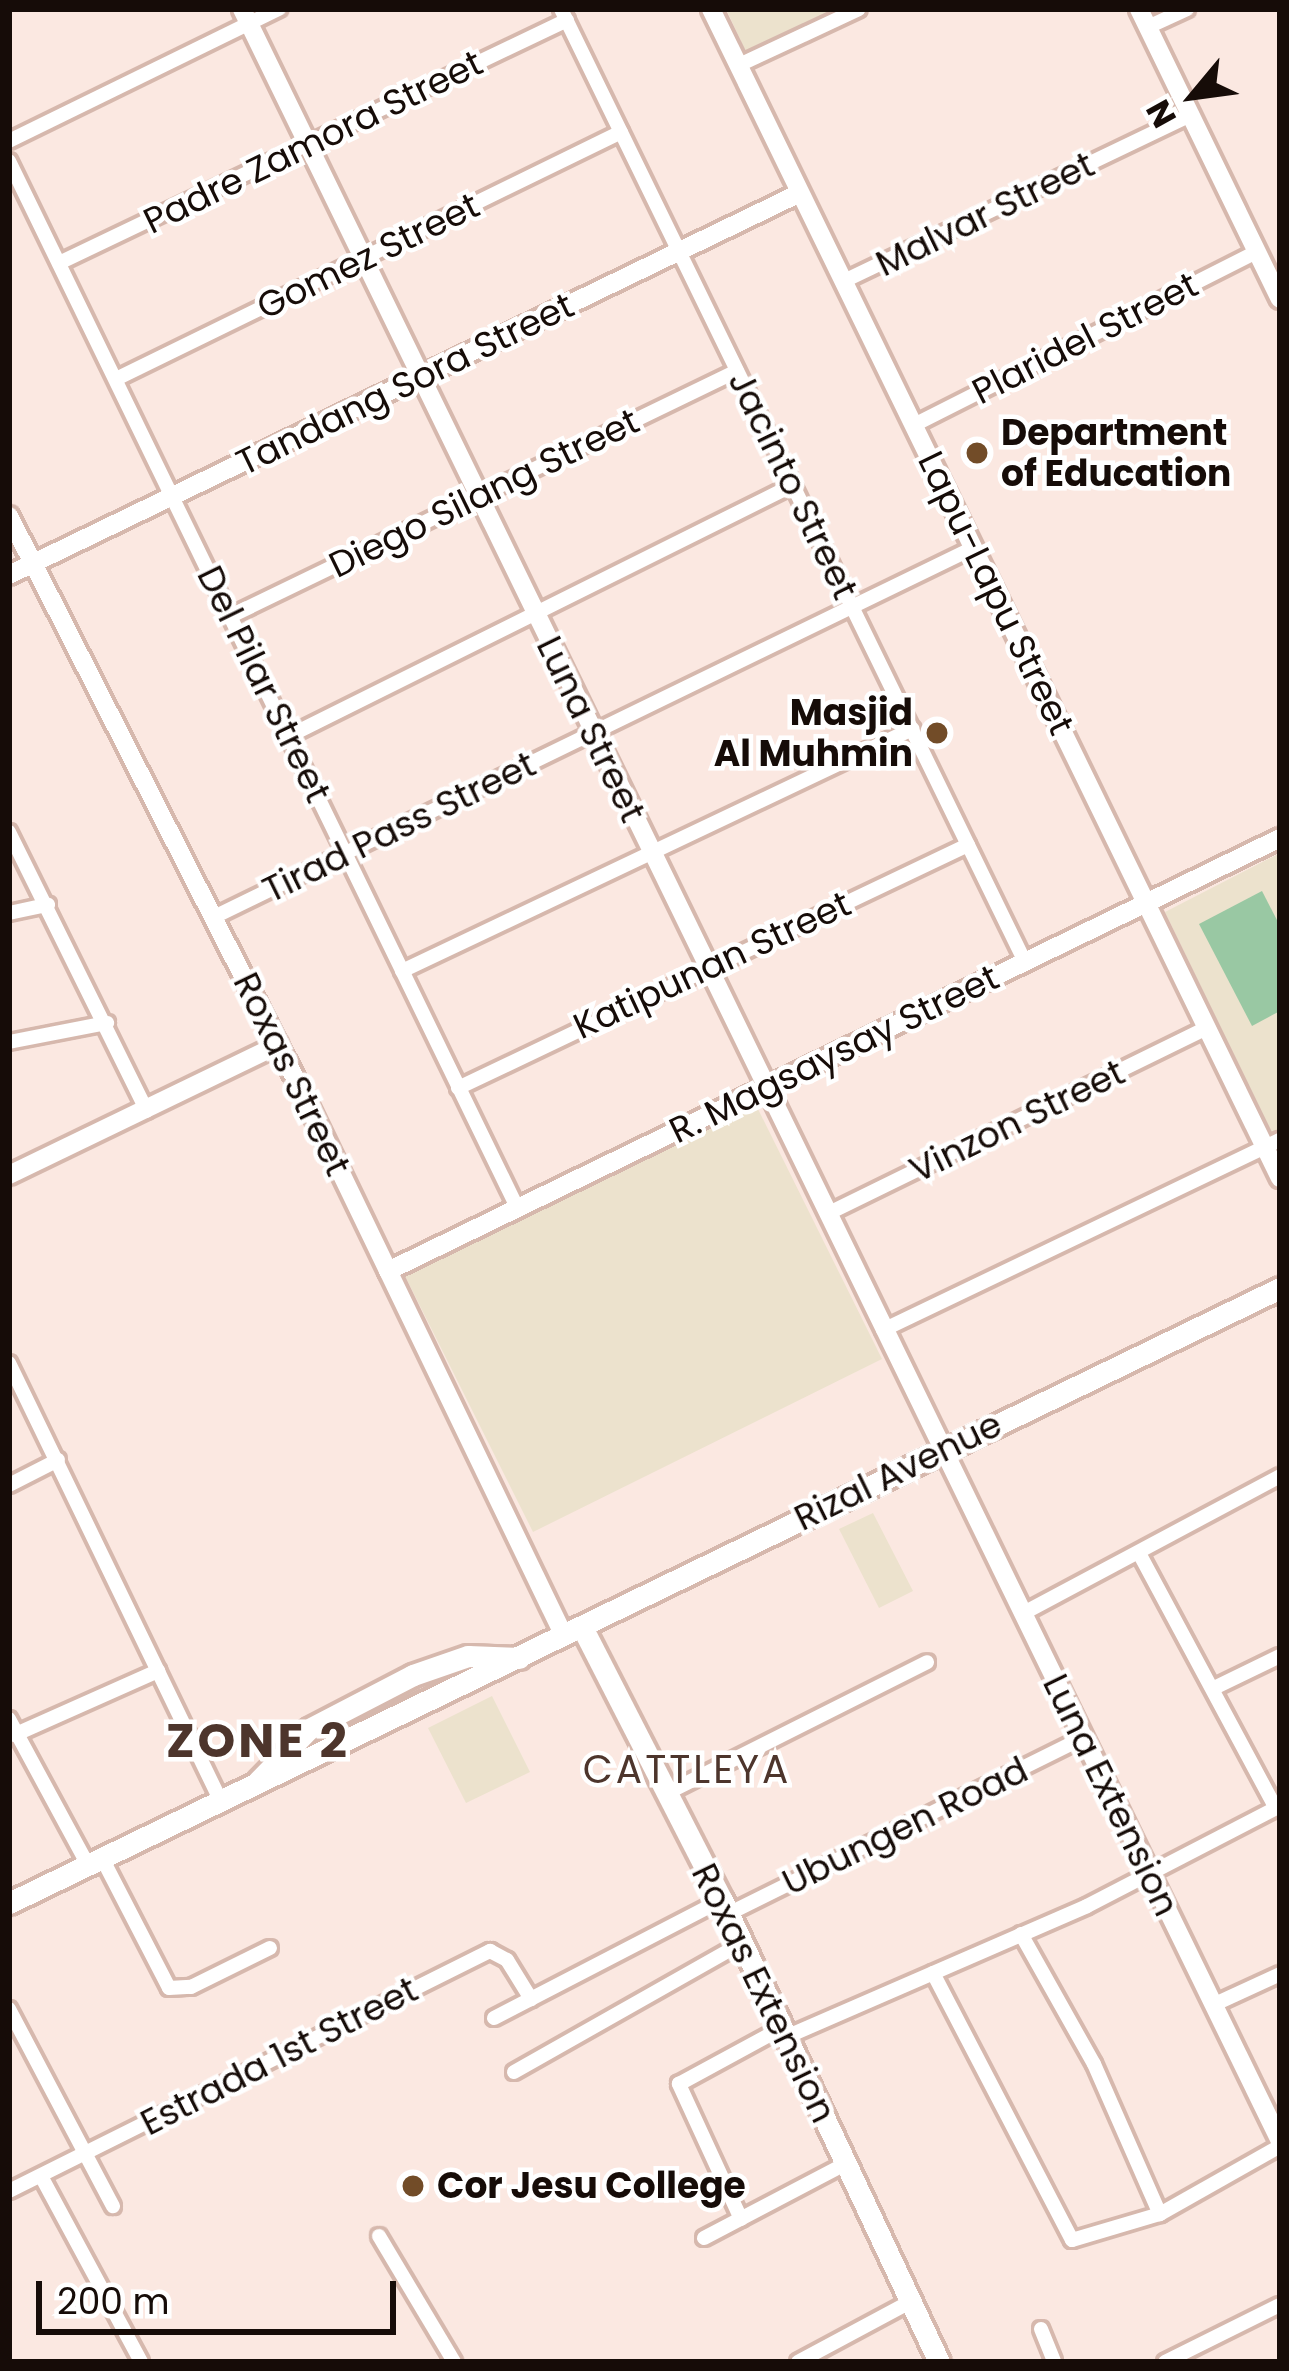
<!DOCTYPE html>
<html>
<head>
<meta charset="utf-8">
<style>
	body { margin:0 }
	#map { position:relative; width:1289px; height:2371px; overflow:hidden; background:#fbe8e1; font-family:Poppins,sans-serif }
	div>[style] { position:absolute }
	.commercial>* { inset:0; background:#ece2cd }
	.green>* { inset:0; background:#99c8a3 }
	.roads { filter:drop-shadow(3px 0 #d6b8ad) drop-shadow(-3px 0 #d6b8ad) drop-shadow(0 3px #d6b8ad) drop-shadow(0 -3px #d6b8ad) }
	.minor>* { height:14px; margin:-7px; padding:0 7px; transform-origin:7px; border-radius:7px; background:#fff }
	.tertiary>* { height:18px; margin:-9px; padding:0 9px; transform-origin:9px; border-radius:9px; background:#fff }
	.secondary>* { height:21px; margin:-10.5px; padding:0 10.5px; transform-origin:10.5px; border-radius:10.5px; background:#fff }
	.primary>* { height:21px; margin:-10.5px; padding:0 10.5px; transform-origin:10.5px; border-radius:10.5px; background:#fff }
	.dots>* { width:33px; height:33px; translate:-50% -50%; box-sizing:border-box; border:6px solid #fff; border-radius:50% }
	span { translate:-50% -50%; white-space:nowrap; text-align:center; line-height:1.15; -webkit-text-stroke:9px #fff; paint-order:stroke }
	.street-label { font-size:36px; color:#160c08 }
	.poi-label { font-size:36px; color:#160c08; font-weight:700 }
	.left { translate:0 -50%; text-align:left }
	.right { translate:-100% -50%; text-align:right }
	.neighbourhood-label { font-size:39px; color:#4d352c; letter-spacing:3px }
	.district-label { font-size:48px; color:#4d352c; font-weight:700; letter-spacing:3px }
	.frame { position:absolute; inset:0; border:12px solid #160c08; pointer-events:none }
	.north { position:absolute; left:1133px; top:36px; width:120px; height:120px; -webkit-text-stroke:9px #fff; paint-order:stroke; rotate:241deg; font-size:33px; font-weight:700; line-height:48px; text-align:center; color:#160c08 }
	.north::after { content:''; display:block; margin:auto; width:42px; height:54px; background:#160c08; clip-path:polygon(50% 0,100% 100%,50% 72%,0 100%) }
	.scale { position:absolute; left:36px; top:2281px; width:360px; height:54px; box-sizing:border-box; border:6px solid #160c08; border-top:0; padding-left:15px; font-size:36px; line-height:42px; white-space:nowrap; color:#160c08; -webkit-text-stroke:9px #fff; paint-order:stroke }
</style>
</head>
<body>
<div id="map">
	<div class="commercial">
		<div style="clip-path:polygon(726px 9px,834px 9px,746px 52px)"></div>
		<div style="clip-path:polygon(1280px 853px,1280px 1129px,1271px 1133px,1165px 912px)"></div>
		<div style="clip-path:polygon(756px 1105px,882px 1359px,533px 1532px,404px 1274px)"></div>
		<div style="clip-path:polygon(873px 1513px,913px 1591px,879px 1608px,839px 1529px)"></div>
		<div style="clip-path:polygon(492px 1696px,530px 1772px,466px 1803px,428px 1728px)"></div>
	</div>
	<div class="green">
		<div style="clip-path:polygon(1262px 891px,1280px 926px,1280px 1011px,1252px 1026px,1199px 924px)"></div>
	</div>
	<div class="roads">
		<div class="minor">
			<div style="left:561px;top:9px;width:1060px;rotate:64.04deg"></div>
			<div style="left:1148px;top:27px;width:43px;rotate:-24.8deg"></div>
			<div style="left:739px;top:65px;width:132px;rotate:-25deg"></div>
			<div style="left:9px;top:141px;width:301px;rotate:-26.1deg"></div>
			<div style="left:9px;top:161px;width:1163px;rotate:64.1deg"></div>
			<div style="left:59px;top:263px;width:563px;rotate:-25.56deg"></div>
			<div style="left:844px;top:281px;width:385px;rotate:-25.6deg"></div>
			<div style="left:116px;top:379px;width:562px;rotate:-26.06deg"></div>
			<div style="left:914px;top:425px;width:384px;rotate:-26.8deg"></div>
			<div style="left:231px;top:616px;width:562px;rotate:-25.84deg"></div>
			<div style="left:289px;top:736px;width:563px;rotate:-26.47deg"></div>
			<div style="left:9px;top:832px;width:311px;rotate:63.7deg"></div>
			<div style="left:9px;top:913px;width:40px;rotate:-12deg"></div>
			<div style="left:214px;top:917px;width:844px;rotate:-25.93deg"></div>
			<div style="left:402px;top:971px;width:565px;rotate:-25.38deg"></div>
			<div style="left:9px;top:1042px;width:100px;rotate:-11deg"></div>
			<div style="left:458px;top:1088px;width:565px;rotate:-25.48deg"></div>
			<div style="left:827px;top:1214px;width:423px;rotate:-26.1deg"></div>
			<div style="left:883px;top:1330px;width:440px;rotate:-25.6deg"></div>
			<div style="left:9px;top:1363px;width:488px;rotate:64.2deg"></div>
			<div style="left:9px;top:1485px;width:55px;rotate:-27deg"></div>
			<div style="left:1139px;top:1553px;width:289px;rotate:61.8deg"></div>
			<div style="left:1022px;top:1614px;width:293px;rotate:-28.1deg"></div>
			<div style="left:1214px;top:1688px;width:73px;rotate:-25.9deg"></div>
			<div style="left:9px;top:1719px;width:166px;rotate:61.6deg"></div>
			<div style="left:14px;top:1735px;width:158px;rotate:-24deg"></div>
			<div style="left:667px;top:1793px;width:291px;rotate:-26.7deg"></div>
			<div style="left:102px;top:1858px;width:146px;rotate:62.7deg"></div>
			<div style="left:169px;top:1988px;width:22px;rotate:-3deg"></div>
			<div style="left:191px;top:1987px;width:88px;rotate:-26.3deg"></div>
			<div style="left:728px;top:1914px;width:396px;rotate:-26.4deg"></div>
			<div style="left:1021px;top:1934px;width:149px;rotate:60.7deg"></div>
			<div style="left:1094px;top:2064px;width:164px;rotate:66.3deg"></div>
			<div style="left:933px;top:1973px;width:301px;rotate:62.5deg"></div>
			<div style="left:1072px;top:2240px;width:92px;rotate:-16.5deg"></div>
			<div style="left:1160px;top:2214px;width:138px;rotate:-29.5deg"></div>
			<div style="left:1213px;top:2005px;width:74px;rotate:-24.8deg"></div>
			<div style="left:9px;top:2009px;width:223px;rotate:62.2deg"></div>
			<div style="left:494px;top:2018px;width:257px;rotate:-27.4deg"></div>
			<div style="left:786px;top:2037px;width:328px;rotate:-23.5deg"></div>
			<div style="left:1087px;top:1906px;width:217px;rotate:-27.4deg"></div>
			<div style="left:514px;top:2072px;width:262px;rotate:-29.5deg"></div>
			<div style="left:41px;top:2176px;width:211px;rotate:61.7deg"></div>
			<div style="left:9px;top:2191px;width:538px;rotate:-26.52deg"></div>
			<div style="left:490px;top:1951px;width:19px;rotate:28deg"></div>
			<div style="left:507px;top:1960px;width:46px;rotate:58.4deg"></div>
			<div style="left:741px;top:2219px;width:149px;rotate:-114.7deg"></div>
			<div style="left:679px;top:2084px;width:117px;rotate:-28.5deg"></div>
			<div style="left:379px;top:2236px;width:147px;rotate:59.2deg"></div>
			<div style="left:704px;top:2238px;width:159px;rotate:-27.7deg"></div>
			<div style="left:1041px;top:2329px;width:35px;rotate:68deg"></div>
			<div style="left:798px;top:2362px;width:127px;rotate:-28.2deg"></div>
			<div style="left:1165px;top:2362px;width:128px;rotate:-26.4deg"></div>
		</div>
		<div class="tertiary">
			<div style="left:242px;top:9px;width:2371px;rotate:64.04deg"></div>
			<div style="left:711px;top:9px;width:1300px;rotate:64.05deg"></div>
			<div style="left:1139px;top:9px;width:322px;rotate:64.1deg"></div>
			<div style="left:9px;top:516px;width:644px;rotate:63.04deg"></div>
			<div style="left:301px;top:1090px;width:606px;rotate:64.28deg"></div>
			<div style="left:9px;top:575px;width:878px;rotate:-25.78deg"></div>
			<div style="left:9px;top:1175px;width:299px;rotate:-25.8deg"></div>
			<div style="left:388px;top:1271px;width:992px;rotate:-25.89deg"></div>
		</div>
		<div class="secondary">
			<div style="left:582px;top:1627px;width:307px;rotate:62.9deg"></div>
			<div style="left:722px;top:1900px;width:510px;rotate:64.84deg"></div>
		</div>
		<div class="primary">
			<div style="left:259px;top:1780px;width:71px;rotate:-45.6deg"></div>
			<div style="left:309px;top:1729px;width:117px;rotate:-27.4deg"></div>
			<div style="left:413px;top:1675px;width:58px;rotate:-19.1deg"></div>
			<div style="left:468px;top:1656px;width:51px;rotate:2.2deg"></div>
			<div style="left:9px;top:1903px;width:1412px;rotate:-25.82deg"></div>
		</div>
	</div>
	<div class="dots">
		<div style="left:977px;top:453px;background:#724c28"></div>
		<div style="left:937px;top:733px;background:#724c28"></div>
		<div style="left:413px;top:2186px;background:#724c28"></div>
	</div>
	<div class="street-label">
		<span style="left:313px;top:142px;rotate:-26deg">Padre Zamora Street</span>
		<span style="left:985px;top:214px;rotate:-26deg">Malvar Street</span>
		<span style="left:368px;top:256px;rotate:-26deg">Gomez Street</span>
		<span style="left:1085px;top:338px;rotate:-27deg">Plaridel Street</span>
		<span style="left:405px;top:384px;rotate:-26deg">Tandang Sora Street</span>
		<span style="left:793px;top:485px;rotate:64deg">Jacinto Street</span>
		<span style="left:484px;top:493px;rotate:-26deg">Diego Silang Street</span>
		<span style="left:996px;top:593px;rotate:64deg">Lapu-Lapu Street</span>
		<span style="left:264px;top:684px;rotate:64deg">Del Pilar Street</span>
		<span style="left:591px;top:729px;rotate:64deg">Luna Street</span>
		<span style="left:399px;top:827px;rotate:-26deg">Tirad Pass Street</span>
		<span style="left:712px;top:965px;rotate:-25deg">Katipunan Street</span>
		<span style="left:834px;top:1054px;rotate:-26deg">R. Magsaysay Street</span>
		<span style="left:292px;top:1074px;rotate:64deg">Roxas Street</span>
		<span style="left:1017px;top:1121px;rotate:-26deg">Vinzon Street</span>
		<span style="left:898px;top:1471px;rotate:-26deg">Rizal Avenue</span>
		<span style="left:1111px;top:1795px;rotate:64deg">Luna Extension</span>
		<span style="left:905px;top:1826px;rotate:-26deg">Ubungen Road</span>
		<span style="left:764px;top:1993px;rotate:64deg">Roxas Extension</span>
		<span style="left:279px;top:2056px;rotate:-27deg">Estrada 1st Street</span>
	</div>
	<div class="poi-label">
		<span class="left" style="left:1001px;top:453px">Department<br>of Education</span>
		<span class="right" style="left:913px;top:733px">Masjid<br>Al Muhmin</span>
		<span class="left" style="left:437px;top:2186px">Cor Jesu College</span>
	</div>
	<div class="neighbourhood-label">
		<span style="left:687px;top:1770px">CATTLEYA</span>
	</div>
	<div class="district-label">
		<span style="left:258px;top:1741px">ZONE 2</span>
	</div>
	<div class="frame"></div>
	<div class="north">N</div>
	<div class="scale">200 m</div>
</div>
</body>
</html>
